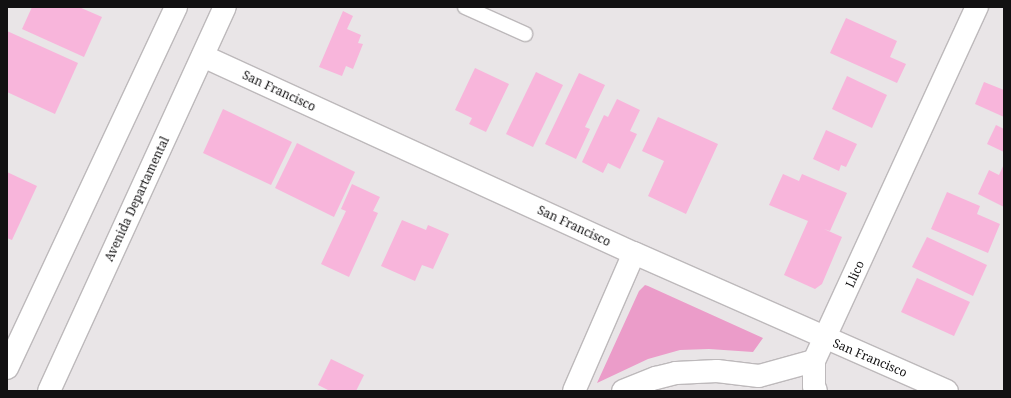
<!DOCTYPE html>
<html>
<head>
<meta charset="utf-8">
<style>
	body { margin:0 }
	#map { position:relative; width:1011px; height:398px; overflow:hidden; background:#e9e5e7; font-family:"Noto Serif",serif }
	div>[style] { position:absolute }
	.green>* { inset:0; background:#eb9cc9 }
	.building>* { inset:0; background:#f8b5db }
	.roads { filter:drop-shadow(1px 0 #bdb9bb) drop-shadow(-1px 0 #bdb9bb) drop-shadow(0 1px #bdb9bb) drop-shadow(0 -1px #bdb9bb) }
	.service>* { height:14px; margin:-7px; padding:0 7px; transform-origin:7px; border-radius:7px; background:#fff }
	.minor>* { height:22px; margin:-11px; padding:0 11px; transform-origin:11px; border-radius:11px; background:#fff }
	.tertiary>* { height:22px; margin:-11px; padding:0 11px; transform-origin:11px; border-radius:11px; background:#fff }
	.primary>* { height:22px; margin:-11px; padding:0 11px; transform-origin:11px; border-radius:11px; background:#fff }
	span { translate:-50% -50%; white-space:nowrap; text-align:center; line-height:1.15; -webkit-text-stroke:4px #fff; paint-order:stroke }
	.street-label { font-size:12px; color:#121112 }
	.frame { position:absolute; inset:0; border:8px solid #121112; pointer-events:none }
</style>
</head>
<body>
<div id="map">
	<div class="green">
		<div style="clip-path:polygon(645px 285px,648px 286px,763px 338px,753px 352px,709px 349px,680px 350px,648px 359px,597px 383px,639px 291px)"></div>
	</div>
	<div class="building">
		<div style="clip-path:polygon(32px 7px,79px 7px,102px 17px,84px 57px,22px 29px)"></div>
		<div style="clip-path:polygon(343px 11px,353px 16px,347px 29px,361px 35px,358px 43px,363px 44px,353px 69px,346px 66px,342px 76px,319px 67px)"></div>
		<div style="clip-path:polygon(846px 18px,897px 41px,890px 57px,906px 64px,897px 83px,830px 53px)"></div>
		<div style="clip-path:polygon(7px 31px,78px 63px,55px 114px,7px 92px)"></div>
		<div style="clip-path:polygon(475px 68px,509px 84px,486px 132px,469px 124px,472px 118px,455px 110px)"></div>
		<div style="clip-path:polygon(536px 72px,563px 85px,533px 147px,506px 134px)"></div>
		<div style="clip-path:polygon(579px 73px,605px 85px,585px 127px,590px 129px,576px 159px,545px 144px)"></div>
		<div style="clip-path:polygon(847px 76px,887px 95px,872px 128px,832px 109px)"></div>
		<div style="clip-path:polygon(984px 82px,1004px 90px,1004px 117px,975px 104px)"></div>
		<div style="clip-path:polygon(617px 99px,640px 110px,630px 131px,637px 134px,620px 169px,608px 163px,603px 173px,582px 162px,604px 115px,608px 117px)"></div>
		<div style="clip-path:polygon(223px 109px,292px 142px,271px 185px,203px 153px)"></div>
		<div style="clip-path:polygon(658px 117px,718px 144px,686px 214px,648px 196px,664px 161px,642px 151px)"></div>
		<div style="clip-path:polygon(996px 125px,1004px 129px,1004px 152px,987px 144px)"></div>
		<div style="clip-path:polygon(826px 130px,857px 144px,846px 167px,841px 165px,839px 171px,813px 159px)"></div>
		<div style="clip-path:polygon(297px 143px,355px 172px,334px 217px,275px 188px)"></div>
		<div style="clip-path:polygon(1004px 164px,1004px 207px,978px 194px,989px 170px,999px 175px)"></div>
		<div style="clip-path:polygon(7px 172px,37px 186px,12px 240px,7px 238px)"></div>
		<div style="clip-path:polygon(783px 174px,799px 181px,802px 174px,847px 193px,830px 231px,824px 229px,842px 237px,822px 284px,815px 289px,784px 275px,808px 221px,769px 205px)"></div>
		<div style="clip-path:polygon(352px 184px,380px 197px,373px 211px,378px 213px,349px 277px,321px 264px,346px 211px,341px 209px)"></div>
		<div style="clip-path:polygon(947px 192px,980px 206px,977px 214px,1000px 224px,988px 253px,931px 229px)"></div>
		<div style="clip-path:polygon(402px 220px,426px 230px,428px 225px,449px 234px,433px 269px,422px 265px,415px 281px,381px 266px)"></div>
		<div style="clip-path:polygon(927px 237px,987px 265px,973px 296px,912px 267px)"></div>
		<div style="clip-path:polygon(917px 278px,970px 302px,954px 336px,901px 312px)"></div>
		<div style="clip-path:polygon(331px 359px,364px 375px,356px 391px,330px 391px,318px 385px)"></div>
	</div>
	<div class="roads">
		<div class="service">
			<div style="left:465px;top:7px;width:66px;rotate:24.2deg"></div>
		</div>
		<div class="minor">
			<div style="left:203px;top:56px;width:474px;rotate:24.6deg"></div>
			<div style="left:634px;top:253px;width:342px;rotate:23.8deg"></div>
			<div style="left:814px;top:361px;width:25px;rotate:90deg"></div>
			<div style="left:814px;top:386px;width:5px;rotate:68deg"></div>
			<div style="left:574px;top:391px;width:150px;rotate:-66.5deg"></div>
		</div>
		<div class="tertiary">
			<div style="left:623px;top:391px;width:35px;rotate:-22deg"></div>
			<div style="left:656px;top:378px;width:21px;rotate:-14deg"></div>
			<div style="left:676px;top:373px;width:41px;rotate:-2.8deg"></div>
			<div style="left:717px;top:371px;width:42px;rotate:6.8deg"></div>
			<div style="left:759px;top:376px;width:57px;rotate:-15.3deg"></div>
			<div style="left:814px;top:361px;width:390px;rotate:-65.3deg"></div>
		</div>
		<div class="primary">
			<div style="left:7px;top:368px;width:399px;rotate:-64.9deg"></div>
			<div style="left:49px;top:391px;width:422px;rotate:-65.4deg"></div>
		</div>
	</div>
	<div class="street-label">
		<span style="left:279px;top:91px;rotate:25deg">San Francisco</span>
		<span style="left:137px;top:199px;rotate:-65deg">Avenida Departamental</span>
		<span style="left:574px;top:226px;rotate:25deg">San Francisco</span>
		<span style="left:855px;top:274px;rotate:-66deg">Llico</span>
		<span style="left:870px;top:358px;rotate:23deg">San Francisco</span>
	</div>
	<div class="frame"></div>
</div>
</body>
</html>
